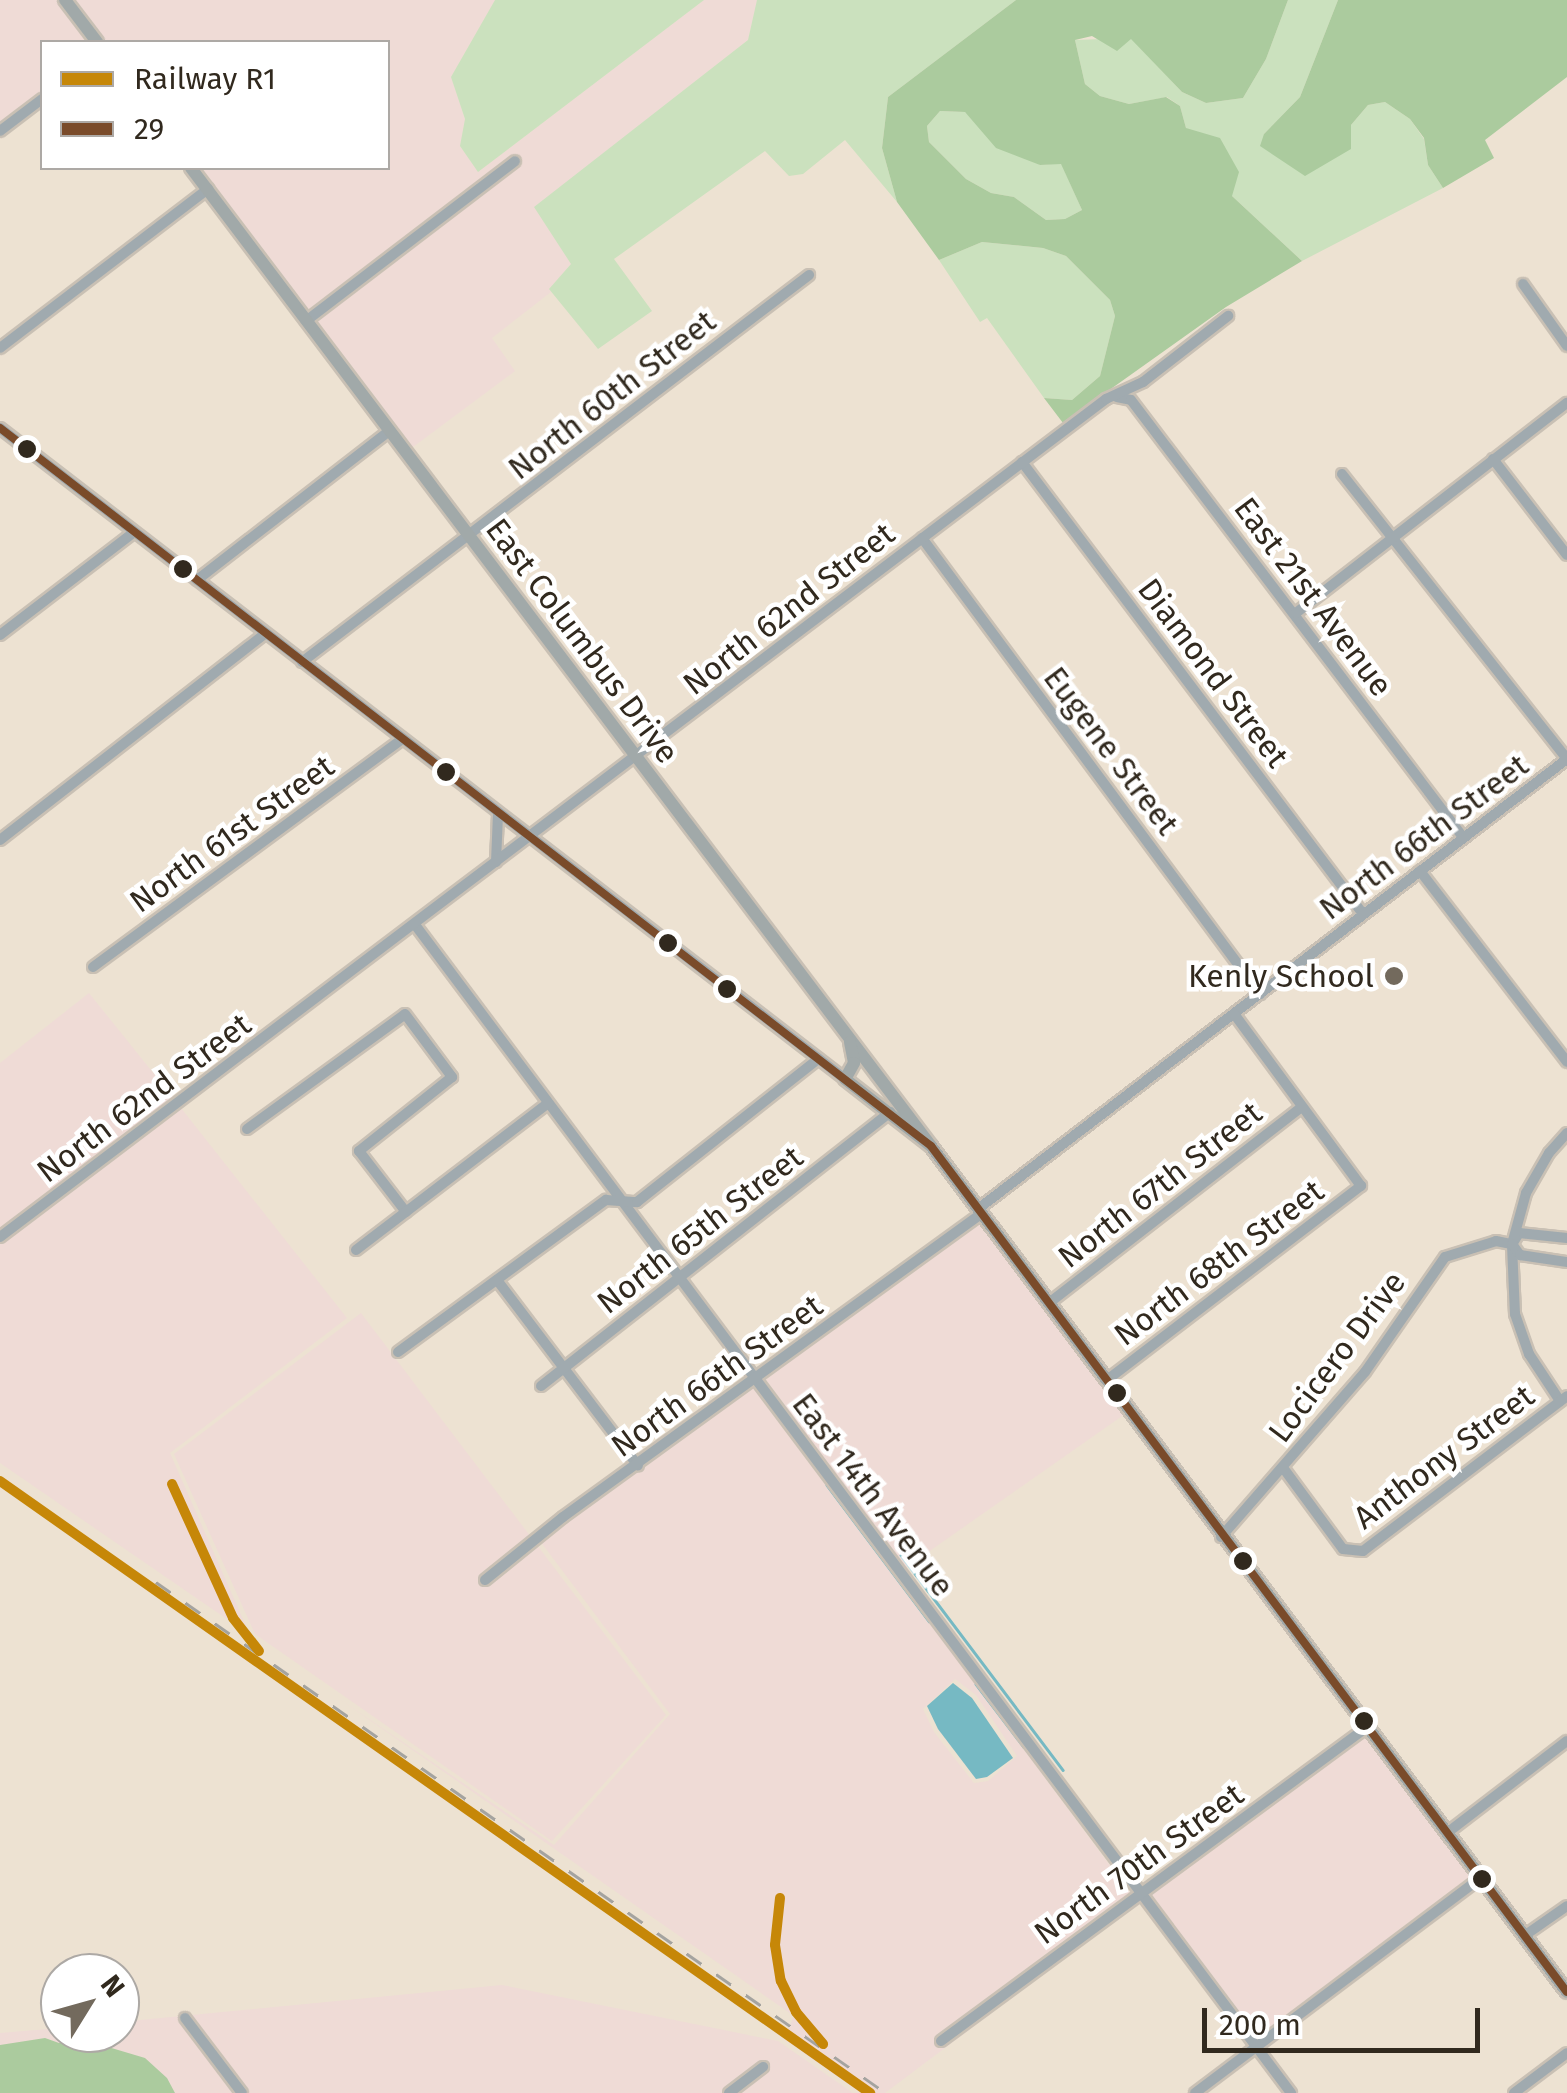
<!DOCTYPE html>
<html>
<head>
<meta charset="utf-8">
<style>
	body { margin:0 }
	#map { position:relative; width:1567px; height:2093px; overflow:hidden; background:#ede2d2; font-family:"Fira Sans",sans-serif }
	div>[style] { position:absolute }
	.industrial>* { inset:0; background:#efdbd6 }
	.green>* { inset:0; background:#cbe1be }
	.forest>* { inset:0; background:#abcb9e }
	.water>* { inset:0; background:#76b9c3 }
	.stream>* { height:2.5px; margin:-1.25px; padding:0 1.25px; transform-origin:1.25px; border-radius:1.25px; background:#76b9c3 }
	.roads { filter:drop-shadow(2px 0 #c9c0b4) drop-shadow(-2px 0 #c9c0b4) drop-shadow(0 2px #c9c0b4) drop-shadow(0 -2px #c9c0b4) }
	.minor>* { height:10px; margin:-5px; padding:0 5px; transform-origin:5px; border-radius:5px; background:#a0aaaf }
	.major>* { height:12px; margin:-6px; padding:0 6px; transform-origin:6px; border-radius:6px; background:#a1a9a9 }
	.rail>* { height:2.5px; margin-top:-1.25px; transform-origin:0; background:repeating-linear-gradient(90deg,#a4a39f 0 18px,transparent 0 36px) }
	.bus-1>* { height:8px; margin:-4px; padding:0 4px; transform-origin:4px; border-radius:4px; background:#7a4b2a }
	.rail-1>* { height:10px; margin:-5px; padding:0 5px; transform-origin:5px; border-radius:5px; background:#c68708 }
	.dots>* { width:28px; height:28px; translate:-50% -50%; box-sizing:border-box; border:5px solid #fff; border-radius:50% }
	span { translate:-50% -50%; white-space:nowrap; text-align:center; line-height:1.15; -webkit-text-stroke:9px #fff; paint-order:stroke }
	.street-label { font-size:32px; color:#31291e }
	.poi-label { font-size:32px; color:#31291e }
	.right { translate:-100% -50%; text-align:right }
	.legend { position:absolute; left:40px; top:40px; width:350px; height:130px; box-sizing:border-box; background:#fff; border:2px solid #ada9a5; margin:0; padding:12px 18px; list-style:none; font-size:30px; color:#31291e }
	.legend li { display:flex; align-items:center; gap:20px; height:50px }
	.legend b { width:50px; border:2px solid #ada9a5 }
	.north { position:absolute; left:40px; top:1953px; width:100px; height:100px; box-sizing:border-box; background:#fff; border:2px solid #ada9a5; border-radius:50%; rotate:53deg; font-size:28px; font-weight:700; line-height:40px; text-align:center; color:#31291e }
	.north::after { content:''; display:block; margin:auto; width:35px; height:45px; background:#736a5d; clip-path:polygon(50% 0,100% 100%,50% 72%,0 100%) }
	.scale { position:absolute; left:1202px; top:2008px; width:278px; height:45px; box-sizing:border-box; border:5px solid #31291e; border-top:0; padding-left:12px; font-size:30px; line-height:35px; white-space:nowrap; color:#31291e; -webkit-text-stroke:8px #fff; paint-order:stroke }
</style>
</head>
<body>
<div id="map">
	<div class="industrial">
		<div style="clip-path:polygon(0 0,58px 0,90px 42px,42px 42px,42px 93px,0 125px)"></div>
		<div style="clip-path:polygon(71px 0,495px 0,451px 77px,465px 120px,460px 146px,478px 172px,704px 0,757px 0,748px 40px,535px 207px,571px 264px,549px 289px,551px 292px,492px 338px,515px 371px,409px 450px,313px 322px,522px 161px,516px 154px,307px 314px,198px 168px,388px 168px,388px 42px,104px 42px)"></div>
		<div style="clip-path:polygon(89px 993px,175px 1100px,0 1231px,0 1063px)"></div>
		<div style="clip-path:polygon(181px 1108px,347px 1318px,170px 1453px,250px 1635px,0 1463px,0 1243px)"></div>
		<div style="clip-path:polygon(980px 1221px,1125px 1414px,904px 1569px,763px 1379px)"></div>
		<div style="clip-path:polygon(361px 1313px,666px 1715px,552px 1841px,255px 1634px,174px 1454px)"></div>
		<div style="clip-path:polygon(evenodd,754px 1385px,1131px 1894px,934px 2041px,940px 2048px,1138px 1903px,885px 2093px,861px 2093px,784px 2039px,794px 2016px,338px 1698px,554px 1845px,670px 1714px,540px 1541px,754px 1385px,955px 1679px,976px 1695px,1017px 1756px,988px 1781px,974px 1783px,934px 1732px,923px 1709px,955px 1679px)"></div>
		<div style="clip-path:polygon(1366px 1734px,1473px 1877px,1256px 2040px,1146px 1895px)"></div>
		<div style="clip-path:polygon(502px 1985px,778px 2041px,853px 2093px,0 2093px,0 2033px,60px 2028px,60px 2033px,120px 2033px,120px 2022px)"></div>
	</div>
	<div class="green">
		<div style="clip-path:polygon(495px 0,704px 0,478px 172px,460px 146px,465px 119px,451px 77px)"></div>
		<div style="clip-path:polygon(757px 0,1016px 0,888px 97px,882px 148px,897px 202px,845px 140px,803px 174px,789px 176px,765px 151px,614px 259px,652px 311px,598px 349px,549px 289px,571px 264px,534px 207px,748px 40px)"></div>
		<div style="clip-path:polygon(1288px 0,1338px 0,1300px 97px,1264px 134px,1351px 125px,1368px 105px,1385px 102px,1410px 119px,1424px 139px,1428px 165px,1443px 188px,1302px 261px,1232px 196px,1186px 128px,1180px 106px,1167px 97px,1129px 104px,1100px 96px,1085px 84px,1075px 40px,1131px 38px,1182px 92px,1206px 103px,1243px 98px,1266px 59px)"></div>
		<div style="clip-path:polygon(940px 111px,965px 112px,1040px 165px,1061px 163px,1082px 210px,1065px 219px,1046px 220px,1014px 197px,991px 193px,966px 179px,929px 142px,927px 126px)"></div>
		<div style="clip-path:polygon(982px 242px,1043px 248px,1066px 256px,1110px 300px,1115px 316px,1100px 376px,1072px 400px,1044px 398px,987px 318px,980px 322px,939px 260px)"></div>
	</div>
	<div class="forest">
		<div style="clip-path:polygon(evenodd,1016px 0,1288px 0,1266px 59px,1243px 98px,1206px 103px,1182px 92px,1131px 39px,1117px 51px,1092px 36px,1075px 40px,1085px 84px,1100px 96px,1129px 104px,1166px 97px,1180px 106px,1186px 128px,1220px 138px,1239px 172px,1232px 196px,1302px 261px,1226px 307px,1063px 423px,1044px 398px,1072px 400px,1100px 376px,1115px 316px,1110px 300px,1066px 256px,1043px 248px,982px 242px,939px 260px,897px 202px,882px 148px,888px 97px,1016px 0,940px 111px,965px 112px,996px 148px,1040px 165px,1061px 164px,1082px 210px,1065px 219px,1046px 220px,1014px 197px,991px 193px,966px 179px,929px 142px,927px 126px,940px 111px)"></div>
		<div style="clip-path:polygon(1338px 0,1567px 0,1567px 77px,1485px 140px,1494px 158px,1443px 188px,1428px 165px,1424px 138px,1410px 119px,1385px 102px,1368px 105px,1351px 125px,1351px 149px,1305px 176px,1260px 146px,1264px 134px,1300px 97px)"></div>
		<div style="clip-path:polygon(45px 2038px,59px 2043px,88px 2041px,145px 2058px,167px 2078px,175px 2093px,0 2093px,0 2045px)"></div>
	</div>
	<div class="water">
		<div style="clip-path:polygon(953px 1683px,972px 1698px,1013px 1758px,987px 1777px,976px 1779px,938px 1729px,927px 1706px)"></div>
	</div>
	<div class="stream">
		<div style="left:827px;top:1485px;width:170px;rotate:53.1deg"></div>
		<div style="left:901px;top:1555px;width:269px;rotate:53deg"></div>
		<div style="left:976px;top:1684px;width:79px;rotate:52.7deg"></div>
	</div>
	<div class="roads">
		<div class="minor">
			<div style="left:0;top:131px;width:53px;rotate:-37.3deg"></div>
			<div style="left:1523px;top:284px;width:76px;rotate:54.6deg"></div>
			<div style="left:306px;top:321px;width:263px;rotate:-37.4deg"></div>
			<div style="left:0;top:348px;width:262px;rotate:-37.4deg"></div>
			<div style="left:1117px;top:397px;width:14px;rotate:12deg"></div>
			<div style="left:1131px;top:400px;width:549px;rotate:52.78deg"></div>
			<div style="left:0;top:428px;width:1067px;rotate:37.61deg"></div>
			<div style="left:1493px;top:459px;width:121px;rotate:52.4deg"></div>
			<div style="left:1022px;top:462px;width:566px;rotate:52.97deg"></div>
			<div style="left:1342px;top:474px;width:363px;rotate:51.7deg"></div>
			<div style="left:922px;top:538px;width:568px;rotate:53.45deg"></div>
			<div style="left:197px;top:580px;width:242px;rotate:-37.8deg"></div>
			<div style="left:1296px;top:613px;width:343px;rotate:-37.8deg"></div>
			<div style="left:0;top:635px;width:168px;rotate:-37.5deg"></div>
			<div style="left:302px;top:662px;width:638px;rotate:-37.35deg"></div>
			<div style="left:0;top:840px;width:336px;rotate:-37.9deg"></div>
			<div style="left:496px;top:862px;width:47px;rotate:-87.6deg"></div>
			<div style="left:1420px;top:871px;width:241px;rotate:52.4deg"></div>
			<div style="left:416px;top:926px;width:1459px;rotate:53.14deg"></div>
			<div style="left:93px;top:967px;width:383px;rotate:-36.4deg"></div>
			<div style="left:247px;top:1129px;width:195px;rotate:-36deg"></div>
			<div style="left:405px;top:1014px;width:79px;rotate:53.3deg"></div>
			<div style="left:452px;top:1077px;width:119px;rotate:141.5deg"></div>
			<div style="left:359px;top:1151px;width:77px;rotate:52.4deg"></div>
			<div style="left:978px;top:1209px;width:741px;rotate:-37.38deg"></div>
			<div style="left:0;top:1237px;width:1388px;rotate:-37.15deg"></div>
			<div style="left:1106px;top:399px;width:41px;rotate:-24.7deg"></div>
			<div style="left:1143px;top:382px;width:108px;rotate:-37.8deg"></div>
			<div style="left:1513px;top:1243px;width:12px;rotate:-59deg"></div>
			<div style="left:1519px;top:1233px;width:48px;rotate:5.9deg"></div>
			<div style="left:356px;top:1250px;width:242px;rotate:-37.4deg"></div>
			<div style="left:497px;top:1280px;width:233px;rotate:52.8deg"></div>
			<div style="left:1049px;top:1303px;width:320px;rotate:-37.8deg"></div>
			<div style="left:398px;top:1352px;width:258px;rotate:-36.2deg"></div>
			<div style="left:606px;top:1200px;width:31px;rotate:4deg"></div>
			<div style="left:637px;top:1202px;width:231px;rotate:-38.3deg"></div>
			<div style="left:1107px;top:1380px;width:320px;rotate:-37.4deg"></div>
			<div style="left:1361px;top:1186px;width:214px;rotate:-126.4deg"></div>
			<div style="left:541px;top:1386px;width:444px;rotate:-38.1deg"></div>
			<div style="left:1560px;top:1401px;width:56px;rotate:-123.4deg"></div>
			<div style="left:1529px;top:1354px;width:42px;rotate:-109.3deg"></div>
			<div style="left:1515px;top:1314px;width:70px;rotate:-92.5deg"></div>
			<div style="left:1512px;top:1244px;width:53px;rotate:-74.6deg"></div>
			<div style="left:1526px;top:1193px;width:46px;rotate:-60.1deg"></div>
			<div style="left:1549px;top:1153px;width:27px;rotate:-48deg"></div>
			<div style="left:1284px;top:1469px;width:99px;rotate:53.6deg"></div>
			<div style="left:1343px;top:1549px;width:20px;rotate:6deg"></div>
			<div style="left:1363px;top:1551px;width:256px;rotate:-37.2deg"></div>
			<div style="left:1221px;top:1537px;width:219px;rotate:-48.9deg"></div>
			<div style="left:1365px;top:1372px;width:140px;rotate:-55.2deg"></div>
			<div style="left:1445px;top:1257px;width:53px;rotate:-17.4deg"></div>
			<div style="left:1496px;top:1241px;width:16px;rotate:11deg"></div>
			<div style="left:1512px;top:1244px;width:14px;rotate:54deg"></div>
			<div style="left:1520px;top:1255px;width:48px;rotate:8.5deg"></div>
			<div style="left:485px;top:1580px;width:100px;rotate:-38.9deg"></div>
			<div style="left:563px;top:1517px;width:516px;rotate:-35.94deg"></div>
			<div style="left:1447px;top:1833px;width:151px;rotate:-37.5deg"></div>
			<div style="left:1524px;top:1936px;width:52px;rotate:-34.9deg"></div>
			<div style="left:185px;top:2018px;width:94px;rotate:52.8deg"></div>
			<div style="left:941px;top:2041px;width:529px;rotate:-36.39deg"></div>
			<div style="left:729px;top:2093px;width:43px;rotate:-37.4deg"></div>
			<div style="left:1195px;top:2093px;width:357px;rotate:-37deg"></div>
			<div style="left:1514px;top:2093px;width:66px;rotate:-37deg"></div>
		</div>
		<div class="major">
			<div style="left:65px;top:0;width:53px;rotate:52.7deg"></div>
			<div style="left:191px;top:168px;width:1226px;rotate:52.89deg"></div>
			<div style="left:850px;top:1042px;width:21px;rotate:79deg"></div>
			<div style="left:854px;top:1063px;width:18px;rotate:119deg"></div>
			<div style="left:845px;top:1079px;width:109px;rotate:37.9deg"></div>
			<div style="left:931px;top:1146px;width:1058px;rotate:53.07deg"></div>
		</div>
	</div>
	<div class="rail">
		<div style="left:172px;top:1484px;width:147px;rotate:65.5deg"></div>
		<div style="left:233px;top:1618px;width:27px;rotate:54deg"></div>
		<div style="left:156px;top:1582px;width:891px;rotate:34.99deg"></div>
		<div style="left:780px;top:1898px;width:47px;rotate:96.1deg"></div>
		<div style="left:775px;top:1945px;width:36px;rotate:81deg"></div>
		<div style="left:781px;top:1981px;width:61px;rotate:59.2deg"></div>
	</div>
	<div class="bus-1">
		<div style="left:0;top:428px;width:1176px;rotate:37.64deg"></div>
		<div style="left:931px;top:1146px;width:1058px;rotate:53.07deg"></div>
	</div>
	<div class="rail-1">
		<div style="left:0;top:1481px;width:1064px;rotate:35.12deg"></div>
		<div style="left:172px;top:1484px;width:147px;rotate:65.5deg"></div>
		<div style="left:233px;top:1618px;width:42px;rotate:51.8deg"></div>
		<div style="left:780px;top:1898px;width:47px;rotate:96.1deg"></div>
		<div style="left:775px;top:1945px;width:36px;rotate:81deg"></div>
		<div style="left:781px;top:1981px;width:34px;rotate:64deg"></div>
		<div style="left:796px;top:2012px;width:42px;rotate:49.8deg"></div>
	</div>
	<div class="dots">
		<div style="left:27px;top:449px;background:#31291e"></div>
		<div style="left:183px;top:569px;background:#31291e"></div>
		<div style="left:446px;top:772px;background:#31291e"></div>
		<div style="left:668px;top:943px;background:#31291e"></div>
		<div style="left:1394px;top:976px;background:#736a5d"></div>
		<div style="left:727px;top:989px;background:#31291e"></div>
		<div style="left:1117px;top:1393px;background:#31291e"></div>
		<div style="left:1243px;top:1561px;background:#31291e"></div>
		<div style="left:1364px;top:1721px;background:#31291e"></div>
		<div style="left:1482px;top:1879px;background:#31291e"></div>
	</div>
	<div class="street-label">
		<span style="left:612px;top:395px;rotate:-38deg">North 60th Street</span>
		<span style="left:1313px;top:597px;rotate:53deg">East 21st Avenue</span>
		<span style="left:789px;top:609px;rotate:-38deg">North 62nd Street</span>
		<span style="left:582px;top:641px;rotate:53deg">East Columbus Drive</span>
		<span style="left:1213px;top:673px;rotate:53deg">Diamond Street</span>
		<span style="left:1111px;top:751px;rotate:53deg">Eugene Street</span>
		<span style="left:232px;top:834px;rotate:-36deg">North 61st Street</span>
		<span style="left:1424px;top:837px;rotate:-37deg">North 66th Street</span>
		<span style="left:144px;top:1098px;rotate:-37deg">North 62nd Street</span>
		<span style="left:1160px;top:1185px;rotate:-38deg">North 67th Street</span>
		<span style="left:700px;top:1230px;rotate:-38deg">North 65th Street</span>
		<span style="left:1219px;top:1263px;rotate:-37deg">North 68th Street</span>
		<span style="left:1337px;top:1357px;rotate:-53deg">Locicero Drive</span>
		<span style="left:717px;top:1376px;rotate:-36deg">North 66th Street</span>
		<span style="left:1444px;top:1457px;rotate:-37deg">Anthony Street</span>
		<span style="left:873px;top:1495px;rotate:53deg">East 14th Avenue</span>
		<span style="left:1139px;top:1864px;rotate:-36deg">North 70th Street</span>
	</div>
	<div class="poi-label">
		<span class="right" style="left:1374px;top:976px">Kenly School</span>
	</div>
	<ul class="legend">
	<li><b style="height:12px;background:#c68708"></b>Railway R1</li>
	<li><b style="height:12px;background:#7a4b2a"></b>29</li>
	</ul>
	<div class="north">N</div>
	<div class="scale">200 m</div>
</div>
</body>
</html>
